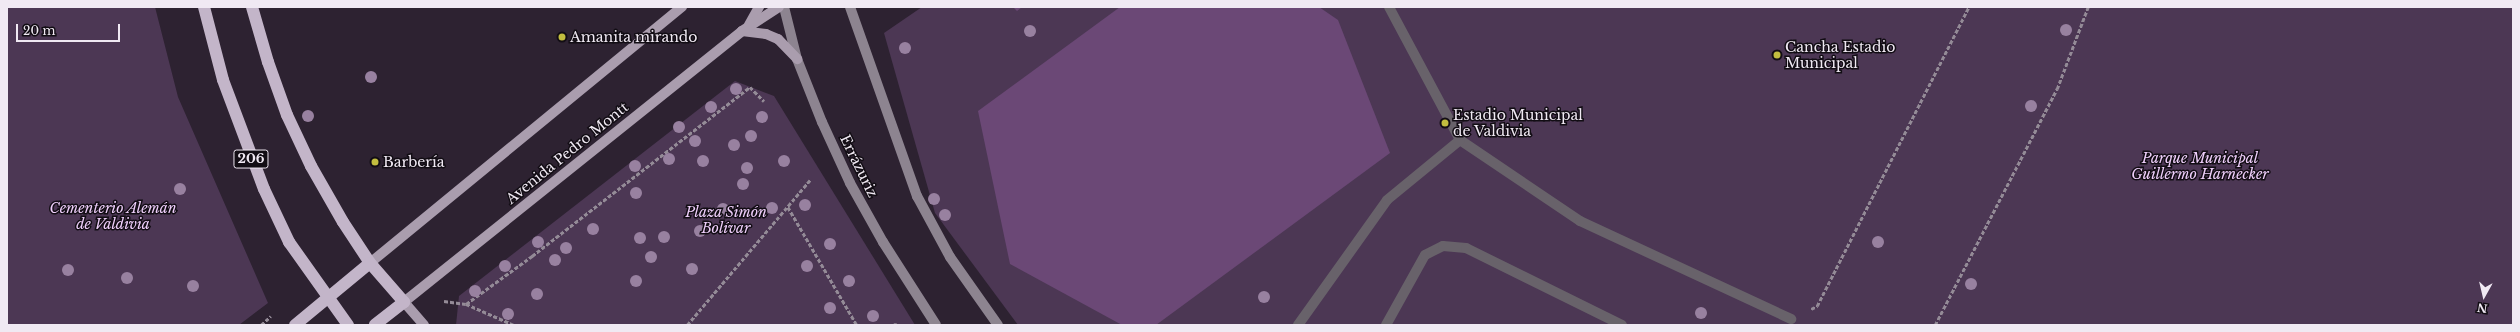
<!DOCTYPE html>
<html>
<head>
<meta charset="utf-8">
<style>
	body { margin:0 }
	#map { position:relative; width:2520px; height:332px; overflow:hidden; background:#2d2231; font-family:"Libre Baskerville",serif }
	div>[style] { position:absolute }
	.green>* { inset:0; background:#4c3754 }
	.building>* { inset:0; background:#6b4876 }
	.path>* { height:2.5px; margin-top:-1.25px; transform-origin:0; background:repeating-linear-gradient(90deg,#948b97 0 4px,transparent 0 6px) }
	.lane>* { height:10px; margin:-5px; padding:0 5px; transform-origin:5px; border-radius:5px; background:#68626a }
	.secondary>* { height:10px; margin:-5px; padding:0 5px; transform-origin:5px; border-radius:5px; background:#8d8490 }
	.primary>* { height:10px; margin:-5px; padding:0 5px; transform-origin:5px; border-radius:5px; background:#aa9dae }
	.highway>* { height:12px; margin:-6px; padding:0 6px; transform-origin:6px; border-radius:6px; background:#c3b5c9 }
	.trees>* { width:12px; height:12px; margin:-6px; border-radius:50%; background:#9881a0 }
	.dots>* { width:11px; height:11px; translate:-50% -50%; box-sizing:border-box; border:2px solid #120d14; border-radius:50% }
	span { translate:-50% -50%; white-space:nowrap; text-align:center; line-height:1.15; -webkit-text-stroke:3px #120d14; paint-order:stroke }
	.shield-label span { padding:1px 3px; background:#120d14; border:1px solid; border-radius:3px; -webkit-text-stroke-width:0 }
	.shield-label { font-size:13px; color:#f0e9f3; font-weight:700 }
	.poi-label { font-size:14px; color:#f0e9f3 }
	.left { translate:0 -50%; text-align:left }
	.street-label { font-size:14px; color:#f0e9f3 }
	.park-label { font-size:14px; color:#efcffb; font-style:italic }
	.frame { position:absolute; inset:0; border:8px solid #f0e9f3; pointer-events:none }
	.north { position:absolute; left:2464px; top:276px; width:40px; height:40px; -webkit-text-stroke:3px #120d14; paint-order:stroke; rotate:188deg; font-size:11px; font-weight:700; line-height:16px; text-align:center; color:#f0e9f3 }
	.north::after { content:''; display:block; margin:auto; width:14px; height:18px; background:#f0e9f3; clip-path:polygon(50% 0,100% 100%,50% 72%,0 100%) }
	.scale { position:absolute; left:16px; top:24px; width:104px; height:18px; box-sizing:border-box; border:2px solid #f0e9f3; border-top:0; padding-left:5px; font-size:12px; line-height:14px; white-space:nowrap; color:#f0e9f3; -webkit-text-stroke:3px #120d14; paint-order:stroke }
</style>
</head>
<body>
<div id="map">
	<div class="green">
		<div style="clip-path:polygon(7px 7px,155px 7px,178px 97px,268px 303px,239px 325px,7px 325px)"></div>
		<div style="clip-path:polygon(922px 7px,2513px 7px,2513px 325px,1018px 325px,935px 213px,884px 33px)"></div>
		<div style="clip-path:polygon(735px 81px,774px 96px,915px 325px,456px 325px,459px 296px)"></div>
	</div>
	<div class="building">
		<div style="clip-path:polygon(1013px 7px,1022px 7px,1017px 11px)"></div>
		<div style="clip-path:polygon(1120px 7px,1319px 7px,1338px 20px,1390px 153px,1156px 325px,1122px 325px,1010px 264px,978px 111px)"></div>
	</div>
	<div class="path">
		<div style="left:788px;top:207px;width:137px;rotate:59.7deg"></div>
		<div style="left:444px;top:301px;width:22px;rotate:8deg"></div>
		<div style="left:466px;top:304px;width:52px;rotate:23.6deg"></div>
		<div style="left:466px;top:304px;width:82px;rotate:-36deg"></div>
		<div style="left:532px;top:256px;width:276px;rotate:-37.8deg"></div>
		<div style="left:750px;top:87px;width:20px;rotate:45deg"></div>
		<div style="left:1811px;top:309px;width:7px;rotate:-27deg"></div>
		<div style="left:1817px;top:306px;width:335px;rotate:-63.1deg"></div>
		<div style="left:261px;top:325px;width:13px;rotate:-42deg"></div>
		<div style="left:687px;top:325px;width:190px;rotate:-49.7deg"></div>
		<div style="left:895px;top:325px;width:2px;rotate:-90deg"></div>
		<div style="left:1935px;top:325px;width:266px;rotate:-62.7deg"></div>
		<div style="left:2057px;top:89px;width:88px;rotate:-69.3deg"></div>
	</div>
	<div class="lane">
		<div style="left:1389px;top:7px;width:151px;rotate:61.9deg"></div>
		<div style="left:1460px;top:140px;width:145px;rotate:34deg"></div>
		<div style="left:1580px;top:221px;width:233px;rotate:24.9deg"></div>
		<div style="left:1298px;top:325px;width:153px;rotate:-54.5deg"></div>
		<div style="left:1387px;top:200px;width:94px;rotate:-39.4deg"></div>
		<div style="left:1386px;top:325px;width:80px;rotate:-60.9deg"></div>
		<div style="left:1425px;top:255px;width:20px;rotate:-27deg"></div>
		<div style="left:1443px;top:246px;width:23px;rotate:5deg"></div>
		<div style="left:1466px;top:248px;width:174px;rotate:26.3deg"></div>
	</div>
	<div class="secondary">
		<div style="left:784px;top:7px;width:54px;rotate:76deg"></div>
		<div style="left:797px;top:59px;width:68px;rotate:68.4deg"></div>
		<div style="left:822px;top:122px;width:67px;rotate:65.3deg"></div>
		<div style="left:850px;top:183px;width:68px;rotate:60.8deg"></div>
		<div style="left:883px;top:242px;width:98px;rotate:57.4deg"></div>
		<div style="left:850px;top:7px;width:201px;rotate:70.5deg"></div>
		<div style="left:917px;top:196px;width:69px;rotate:61.6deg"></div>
		<div style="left:950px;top:257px;width:83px;rotate:54.8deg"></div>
	</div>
	<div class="primary">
		<div style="left:749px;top:25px;width:21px;rotate:-61deg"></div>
		<div style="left:742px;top:31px;width:24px;rotate:7deg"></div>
		<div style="left:766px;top:34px;width:13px;rotate:23deg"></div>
		<div style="left:778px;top:39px;width:28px;rotate:46deg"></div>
		<div style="left:370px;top:263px;width:404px;rotate:-39.4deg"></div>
		<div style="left:424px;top:325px;width:30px;rotate:-131deg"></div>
		<div style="left:404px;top:302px;width:433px;rotate:-38.7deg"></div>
		<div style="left:742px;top:31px;width:44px;rotate:-33deg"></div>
	</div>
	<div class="highway">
		<div style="left:204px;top:7px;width:75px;rotate:75.4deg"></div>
		<div style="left:223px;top:80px;width:116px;rotate:69.4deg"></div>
		<div style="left:264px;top:189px;width:59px;rotate:64.7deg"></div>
		<div style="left:289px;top:242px;width:102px;rotate:54.6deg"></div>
		<div style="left:252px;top:7px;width:57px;rotate:73.8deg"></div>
		<div style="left:268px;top:62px;width:56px;rotate:70.3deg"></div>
		<div style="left:287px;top:115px;width:56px;rotate:64.8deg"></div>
		<div style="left:311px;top:166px;width:64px;rotate:60.3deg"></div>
		<div style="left:343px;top:222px;width:49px;rotate:56.6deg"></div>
		<div style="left:370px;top:263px;width:52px;rotate:48.9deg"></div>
		<div style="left:404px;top:302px;width:37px;rotate:142deg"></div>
		<div style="left:295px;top:325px;width:97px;rotate:-39.6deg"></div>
	</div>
	<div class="trees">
		<div style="left:2066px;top:30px"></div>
		<div style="left:1030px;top:31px"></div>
		<div style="left:905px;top:48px"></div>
		<div style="left:371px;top:77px"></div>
		<div style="left:736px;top:89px"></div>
		<div style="left:2031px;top:106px"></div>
		<div style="left:711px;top:107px"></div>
		<div style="left:308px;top:116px"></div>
		<div style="left:762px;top:117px"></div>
		<div style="left:679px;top:127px"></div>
		<div style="left:751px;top:136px"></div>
		<div style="left:695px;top:141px"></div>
		<div style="left:734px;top:145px"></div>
		<div style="left:669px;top:159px"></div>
		<div style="left:703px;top:161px"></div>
		<div style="left:784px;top:161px"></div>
		<div style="left:635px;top:166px"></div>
		<div style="left:747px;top:168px"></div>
		<div style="left:743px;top:184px"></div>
		<div style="left:180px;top:189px"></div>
		<div style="left:636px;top:193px"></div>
		<div style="left:934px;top:199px"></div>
		<div style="left:805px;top:205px"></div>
		<div style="left:772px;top:208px"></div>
		<div style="left:723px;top:209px"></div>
		<div style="left:945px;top:215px"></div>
		<div style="left:593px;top:229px"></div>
		<div style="left:700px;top:231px"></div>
		<div style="left:664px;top:237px"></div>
		<div style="left:640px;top:238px"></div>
		<div style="left:538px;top:242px"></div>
		<div style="left:1878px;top:242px"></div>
		<div style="left:830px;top:244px"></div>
		<div style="left:566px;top:248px"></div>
		<div style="left:651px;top:257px"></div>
		<div style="left:555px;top:260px"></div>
		<div style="left:505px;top:266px"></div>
		<div style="left:807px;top:266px"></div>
		<div style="left:692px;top:269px"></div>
		<div style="left:68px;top:270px"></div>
		<div style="left:127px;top:278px"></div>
		<div style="left:636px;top:281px"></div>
		<div style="left:849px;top:281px"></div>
		<div style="left:1971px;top:284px"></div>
		<div style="left:193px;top:286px"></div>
		<div style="left:475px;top:291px"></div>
		<div style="left:537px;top:294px"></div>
		<div style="left:1264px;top:297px"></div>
		<div style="left:830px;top:308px"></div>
		<div style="left:1701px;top:313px"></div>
		<div style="left:508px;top:314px"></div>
		<div style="left:873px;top:316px"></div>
	</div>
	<div class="dots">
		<div style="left:562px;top:37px;background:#c2bd3f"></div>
		<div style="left:1777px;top:55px;background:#c2bd3f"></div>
		<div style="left:1445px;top:123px;background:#c2bd3f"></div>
		<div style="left:375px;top:162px;background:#c2bd3f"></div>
	</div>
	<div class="shield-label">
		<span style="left:251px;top:159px">206</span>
	</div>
	<div class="poi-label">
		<span class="left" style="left:570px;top:37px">Amanita mirando</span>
		<span class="left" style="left:1785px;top:55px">Cancha Estadio<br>Municipal</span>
		<span class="left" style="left:1453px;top:123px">Estadio Municipal<br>de Valdivia</span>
		<span class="left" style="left:383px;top:162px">Barbería</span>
	</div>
	<div class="street-label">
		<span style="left:567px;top:153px;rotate:-39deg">Avenida Pedro Montt</span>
		<span style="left:859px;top:166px;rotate:64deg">Errázuriz</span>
	</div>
	<div class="park-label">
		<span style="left:2200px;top:166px">Parque Municipal<br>Guillermo Harnecker</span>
		<span style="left:113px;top:216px">Cementerio Alemán<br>de Valdivia</span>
		<span style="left:726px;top:220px">Plaza Simón<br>Bolívar</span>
	</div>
	<div class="frame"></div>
	<div class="north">N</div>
	<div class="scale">20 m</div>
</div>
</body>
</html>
